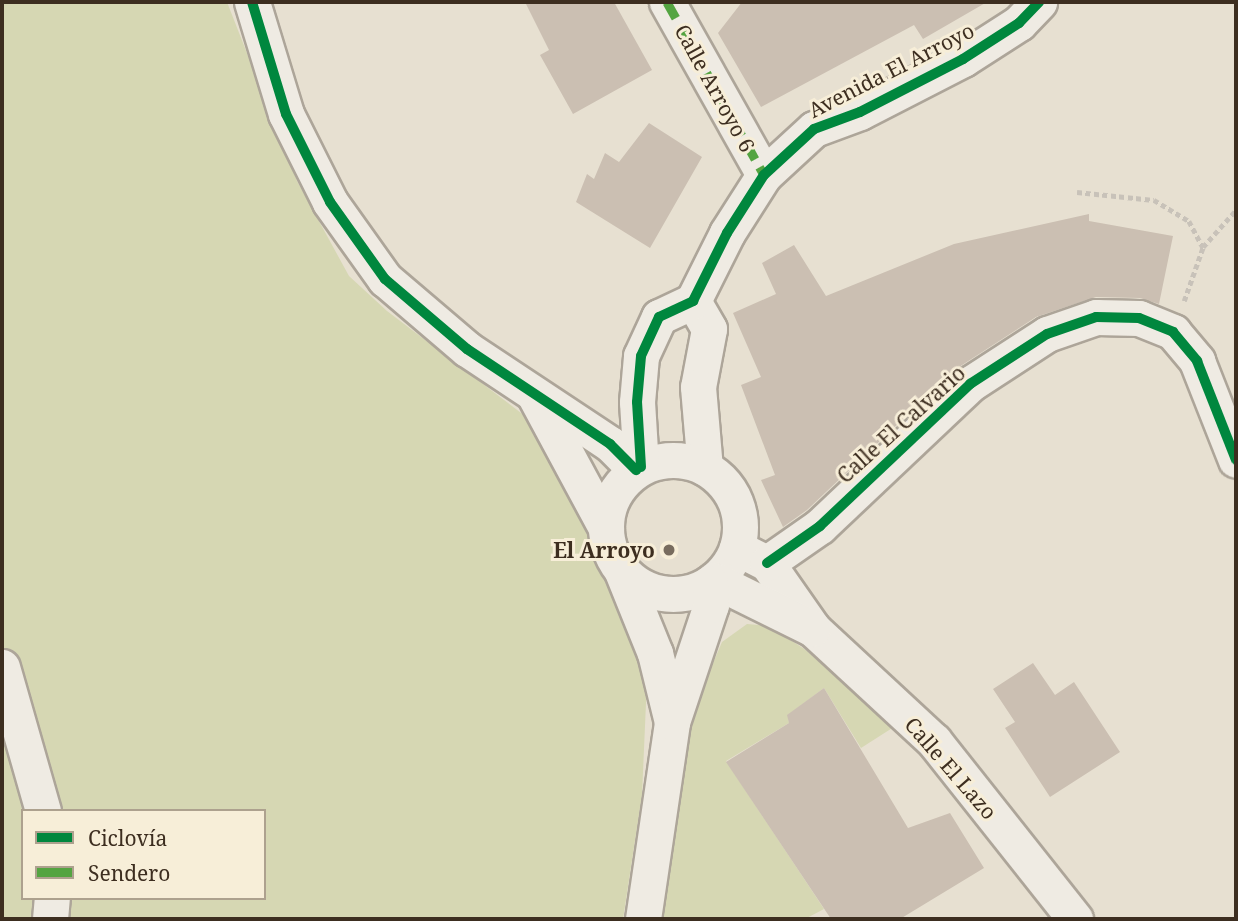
<!DOCTYPE html>
<html>
<head>
<meta charset="utf-8">
<style>
	body { margin:0 }
	#map { position:relative; width:1238px; height:921px; overflow:hidden; background:#e7e0d1; font-family:"Noto Serif",serif }
	div>[style] { position:absolute }
	.green>* { inset:0; background:#d6d7b3 }
	.building>* { inset:0; background:#cbbfb2 }
	.path>* { height:4.5px; margin-top:-2.25px; transform-origin:0; background:repeating-linear-gradient(90deg,#c8c2b9 0 5px,transparent 0 8.5px) }
	.roads { filter:drop-shadow(2px 0 #ada599) drop-shadow(-2px 0 #ada599) drop-shadow(0 2px #ada599) drop-shadow(0 -2px #ada599) }
	.minor>* { height:35px; margin:-17.5px; padding:0 17.5px; transform-origin:17.5px; border-radius:17.5px; background:#efebe3 }
	.minor>.ring { margin:-17.5px; padding:0; box-sizing:content-box; background:none; border:35px solid #efebe3; border-radius:50% }
	.quiet>* { height:9px; margin-top:-4.5px; transform-origin:0; background:repeating-linear-gradient(90deg,#54a441 0 18px,transparent 0 27px) }
	.cycleway>* { height:10px; margin:-5px; padding:0 5px; transform-origin:5px; border-radius:5px; background:#00873e }
	.dots>* { width:19px; height:19px; translate:-50% -50%; box-sizing:border-box; border:4px solid #f7eed8; border-radius:50% }
	span { translate:-50% -50%; white-space:nowrap; text-align:center; line-height:1.15; -webkit-text-stroke:6px #f7eed8; paint-order:stroke }
	.street-label { font-size:21px; color:#3d2e20 }
	.poi-label { font-size:21px; color:#3d2e20; font-weight:700 }
	.right { translate:-100% -50%; text-align:right }
	.frame { position:absolute; inset:0; border:4px solid #3d2e20; pointer-events:none }
	.legend { position:absolute; left:21px; top:809px; width:245px; height:91px; box-sizing:border-box; background:#f7eed8; border:2px solid #ada18e; margin:0; padding:9px 12px; list-style:none; font-size:21px; color:#3d2e20 }
	.legend li { display:flex; align-items:center; gap:14px; height:35px }
	.legend b { width:35px; border:2px solid #ada18e }
</style>
</head>
<body>
<div id="map">
	<div class="green">
		<div style="clip-path:polygon(evenodd,2px 2px,227px 2px,297px 181px,349px 276px,387px 311px,525px 416px,580px 498px,609px 566px,647px 680px,642px 795px,623px 919px,2px 919px,2px 2px,23px 811px,264px 811px,264px 898px,23px 898px,23px 811px)"></div>
		<div style="clip-path:polygon(747px 624px,768px 626px,803px 648px,897px 725px,861px 748px,824px 688px,788px 715px,789px 723px,726px 761px,824px 909px,805px 919px,662px 919px,684px 731px,722px 642px)"></div>
	</div>
	<div class="building">
		<div style="clip-path:polygon(525px 2px,614px 2px,652px 70px,573px 114px,540px 55px,549px 50px)"></div>
		<div style="clip-path:polygon(742px 2px,987px 2px,923px 39px,914px 25px,761px 107px,718px 33px)"></div>
		<div style="clip-path:polygon(649px 123px,702px 157px,650px 248px,576px 202px,587px 174px,594px 179px,605px 153px,619px 162px)"></div>
		<div style="clip-path:polygon(1089px 214px,1089px 221px,1173px 236px,1159px 304px,1140px 298px,1096px 297px,1036px 317px,956px 369px,807px 510px,783px 527px,761px 480px,775px 475px,741px 385px,761px 377px,733px 313px,776px 294px,762px 263px,794px 245px,826px 296px,954px 244px)"></div>
		<div style="clip-path:polygon(1033px 663px,1055px 695px,1074px 682px,1120px 752px,1050px 797px,1005px 728px,1015px 722px,993px 689px)"></div>
		<div style="clip-path:polygon(824px 688px,908px 828px,950px 813px,984px 868px,900px 919px,831px 919px,726px 762px,789px 723px,787px 715px)"></div>
	</div>
	<div class="path">
		<div style="left:1077px;top:192px;width:77px;rotate:5.9deg"></div>
		<div style="left:1154px;top:200px;width:41px;rotate:31deg"></div>
		<div style="left:1189px;top:221px;width:30px;rotate:62deg"></div>
		<div style="left:1184px;top:301px;width:57px;rotate:-70.6deg"></div>
		<div style="left:1203px;top:247px;width:50px;rotate:-48.3deg"></div>
	</div>
	<div class="roads">
		<div class="minor">
			<div style="left:252px;top:2px;width:117px;rotate:73.1deg"></div>
			<div style="left:286px;top:114px;width:98px;rotate:63.4deg"></div>
			<div style="left:330px;top:202px;width:95px;rotate:54.5deg"></div>
			<div style="left:385px;top:279px;width:108px;rotate:40.5deg"></div>
			<div style="left:467px;top:349px;width:172px;rotate:33.6deg"></div>
			<div style="left:610px;top:444px;width:37px;rotate:45deg"></div>
			<div style="left:667px;top:2px;width:198px;rotate:60.7deg"></div>
			<div style="left:693px;top:301px;width:32px;rotate:60deg"></div>
			<div style="left:709px;top:329px;width:59px;rotate:100.7deg"></div>
			<div style="left:698px;top:387px;width:81px;rotate:85.1deg"></div>
			<div style="left:536px;top:398px;width:148px;rotate:61.7deg"></div>
			<div class="ring" style="left:606px;top:460px;width:99px;height:99px"></div>
			<div style="left:641px;top:467px;width:65px;rotate:-93.5deg"></div>
			<div style="left:637px;top:402px;width:46px;rotate:-85deg"></div>
			<div style="left:641px;top:356px;width:43px;rotate:-65.2deg"></div>
			<div style="left:659px;top:317px;width:38px;rotate:-25deg"></div>
			<div style="left:693px;top:301px;width:76px;rotate:-63.4deg"></div>
			<div style="left:727px;top:233px;width:69px;rotate:-57.5deg"></div>
			<div style="left:764px;top:175px;width:68px;rotate:-42.6deg"></div>
			<div style="left:814px;top:129px;width:49px;rotate:-20.3deg"></div>
			<div style="left:860px;top:112px;width:116px;rotate:-27.2deg"></div>
			<div style="left:963px;top:59px;width:67px;rotate:-32.7deg"></div>
			<div style="left:1019px;top:23px;width:29px;rotate:-46deg"></div>
			<div style="left:737px;top:548px;width:34px;rotate:27deg"></div>
			<div style="left:767px;top:563px;width:80px;rotate:55.1deg"></div>
			<div style="left:813px;top:629px;width:165px;rotate:42.8deg"></div>
			<div style="left:934px;top:741px;width:227px;rotate:51.6deg"></div>
			<div style="left:767px;top:563px;width:65px;rotate:-34.9deg"></div>
			<div style="left:820px;top:526px;width:207px;rotate:-43.4deg"></div>
			<div style="left:970px;top:384px;width:92px;rotate:-33deg"></div>
			<div style="left:1047px;top:334px;width:52px;rotate:-19.1deg"></div>
			<div style="left:1096px;top:317px;width:43px;rotate:1.3deg"></div>
			<div style="left:1139px;top:318px;width:37px;rotate:22deg"></div>
			<div style="left:1173px;top:332px;width:38px;rotate:50deg"></div>
			<div style="left:1197px;top:361px;width:106px;rotate:68.5deg"></div>
			<div style="left:621px;top:569px;width:91px;rotate:68deg"></div>
			<div style="left:655px;top:653px;width:71px;rotate:76.2deg"></div>
			<div style="left:714px;top:580px;width:110px;rotate:26.3deg"></div>
			<div style="left:2px;top:667px;width:150px;rotate:74.1deg"></div>
			<div style="left:50px;top:919px;width:21px;rotate:-85deg"></div>
			<div style="left:643px;top:919px;width:199px;rotate:-81.6deg"></div>
			<div style="left:672px;top:722px;width:123px;rotate:-71.6deg"></div>
			<div style="left:711px;top:605px;width:22px;rotate:-93deg"></div>
		</div>
	</div>
	<div class="quiet">
		<div style="left:667px;top:2px;width:198px;rotate:60.7deg"></div>
	</div>
	<div class="cycleway">
		<div style="left:252px;top:2px;width:117px;rotate:73.1deg"></div>
		<div style="left:286px;top:114px;width:98px;rotate:63.4deg"></div>
		<div style="left:330px;top:202px;width:95px;rotate:54.5deg"></div>
		<div style="left:385px;top:279px;width:108px;rotate:40.5deg"></div>
		<div style="left:467px;top:349px;width:172px;rotate:33.6deg"></div>
		<div style="left:610px;top:444px;width:37px;rotate:45deg"></div>
		<div style="left:641px;top:467px;width:65px;rotate:-93.5deg"></div>
		<div style="left:637px;top:402px;width:46px;rotate:-85deg"></div>
		<div style="left:641px;top:356px;width:43px;rotate:-65.2deg"></div>
		<div style="left:659px;top:317px;width:38px;rotate:-25deg"></div>
		<div style="left:693px;top:301px;width:76px;rotate:-63.4deg"></div>
		<div style="left:727px;top:233px;width:69px;rotate:-57.5deg"></div>
		<div style="left:764px;top:175px;width:68px;rotate:-42.6deg"></div>
		<div style="left:814px;top:129px;width:49px;rotate:-20.3deg"></div>
		<div style="left:860px;top:112px;width:116px;rotate:-27.2deg"></div>
		<div style="left:963px;top:59px;width:67px;rotate:-32.7deg"></div>
		<div style="left:1019px;top:23px;width:29px;rotate:-46deg"></div>
		<div style="left:767px;top:563px;width:65px;rotate:-34.9deg"></div>
		<div style="left:820px;top:526px;width:207px;rotate:-43.4deg"></div>
		<div style="left:970px;top:384px;width:92px;rotate:-33deg"></div>
		<div style="left:1047px;top:334px;width:52px;rotate:-19.1deg"></div>
		<div style="left:1096px;top:317px;width:43px;rotate:1.3deg"></div>
		<div style="left:1139px;top:318px;width:37px;rotate:22deg"></div>
		<div style="left:1173px;top:332px;width:38px;rotate:50deg"></div>
		<div style="left:1197px;top:361px;width:106px;rotate:68.5deg"></div>
	</div>
	<div class="dots">
		<div style="left:669px;top:550px;background:#786c5e"></div>
	</div>
	<div class="street-label">
		<span style="left:891px;top:70px;rotate:-27deg">Avenida El Arroyo</span>
		<span style="left:715px;top:88px;rotate:61deg">Calle Arroyo 6</span>
		<span style="left:901px;top:424px;rotate:-42deg">Calle El Calvario</span>
		<span style="left:951px;top:768px;rotate:49deg">Calle El Lazo</span>
	</div>
	<div class="poi-label">
		<span class="right" style="left:655px;top:550px">El Arroyo</span>
	</div>
	<div class="frame"></div>
	<ul class="legend">
	<li><b style="height:9px;background:#00873e"></b>Ciclovía</li>
	<li><b style="height:9px;background:#54a441"></b>Sendero</li>
	</ul>
</div>
</body>
</html>
